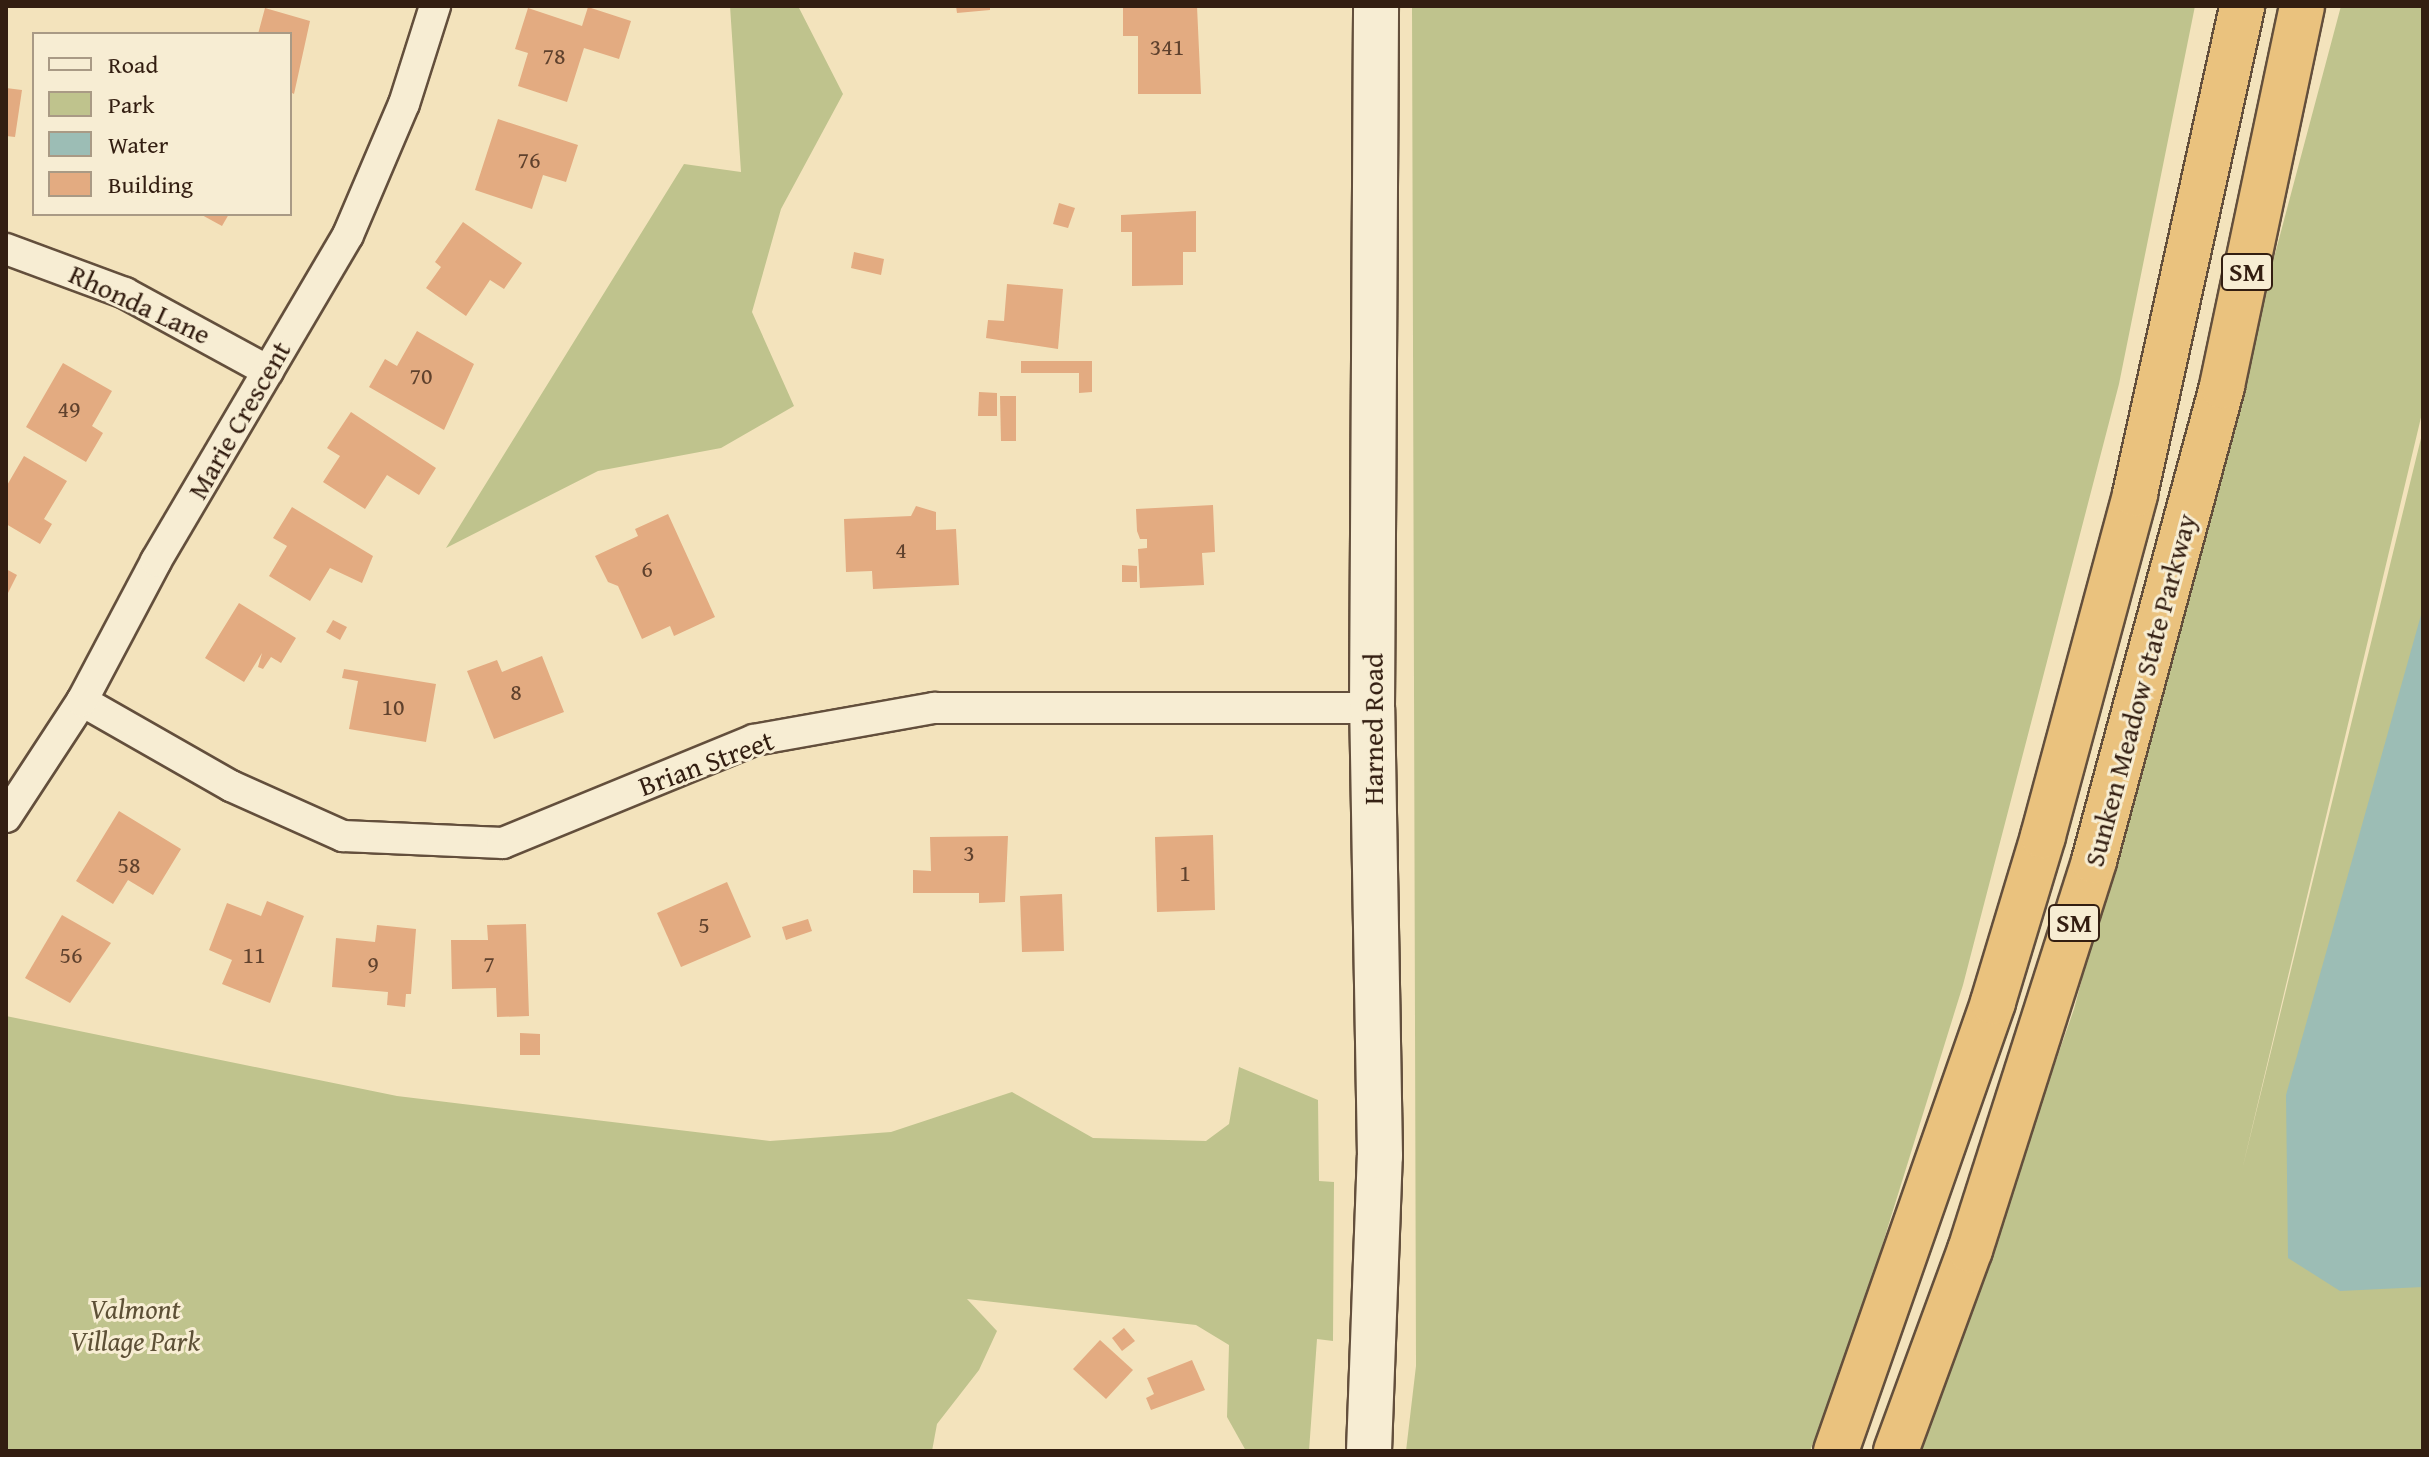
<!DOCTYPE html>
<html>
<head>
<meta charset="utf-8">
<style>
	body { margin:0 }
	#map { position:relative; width:2429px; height:1457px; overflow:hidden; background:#f3e3bc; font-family:"Gentium Book Plus",serif }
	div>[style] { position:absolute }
	.green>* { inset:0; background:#bfc38d }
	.water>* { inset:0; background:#9cbdb5 }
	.building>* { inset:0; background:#e3ab81 }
	.roads { filter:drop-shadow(2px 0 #634f3c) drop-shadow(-2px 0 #634f3c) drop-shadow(0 2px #634f3c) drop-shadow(0 -2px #634f3c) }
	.street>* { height:30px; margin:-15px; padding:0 15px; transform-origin:15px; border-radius:15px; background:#f7edd3 }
	.secondary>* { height:44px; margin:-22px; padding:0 22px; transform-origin:22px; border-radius:22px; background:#f7edd3 }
	.highway>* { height:44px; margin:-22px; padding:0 22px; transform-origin:22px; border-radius:22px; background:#eac27e }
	span { translate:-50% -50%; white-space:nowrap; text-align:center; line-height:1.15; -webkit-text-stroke:6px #f7edd3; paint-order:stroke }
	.number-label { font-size:24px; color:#5f412d }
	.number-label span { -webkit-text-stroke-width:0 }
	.shield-label span { padding:2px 6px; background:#f7edd3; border:2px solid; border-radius:6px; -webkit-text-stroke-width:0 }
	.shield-label { font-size:26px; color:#331e11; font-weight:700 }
	.street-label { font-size:28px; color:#331e11 }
	.park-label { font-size:28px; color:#5d5036; font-style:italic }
	.frame { position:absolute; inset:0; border:8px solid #331e11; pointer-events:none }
	.legend { position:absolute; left:32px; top:32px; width:260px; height:184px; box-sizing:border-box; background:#f7edd3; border:2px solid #a99a85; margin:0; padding:10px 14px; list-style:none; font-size:24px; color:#331e11 }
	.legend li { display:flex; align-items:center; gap:16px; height:40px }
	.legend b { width:40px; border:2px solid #a99a85 }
</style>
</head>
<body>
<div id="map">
	<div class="green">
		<div style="clip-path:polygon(730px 6px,798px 6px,843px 94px,781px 209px,752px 312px,794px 406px,721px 448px,598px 471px,446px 548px,684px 164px,741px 172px)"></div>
		<div style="clip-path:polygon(1412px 6px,2195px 6px,2119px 384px,1963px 985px,1850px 1349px,1810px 1451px,1406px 1451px,1416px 1366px)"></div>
		<div style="clip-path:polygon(2341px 6px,2423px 6px,2423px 409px,2242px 1170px,2423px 430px,2423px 1451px,1920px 1451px,2074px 1009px)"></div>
		<div style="clip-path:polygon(6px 1016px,397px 1096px,770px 1141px,891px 1132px,1012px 1092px,1093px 1138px,1206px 1141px,1229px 1124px,1239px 1067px,1318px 1100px,1319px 1181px,1334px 1182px,1333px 1341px,1317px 1339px,1309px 1451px,1246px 1451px,1227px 1417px,1229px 1345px,1196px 1325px,967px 1299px,997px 1331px,979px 1370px,937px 1424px,932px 1451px,6px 1451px)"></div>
	</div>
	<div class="water">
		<div style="clip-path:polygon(2423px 608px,2423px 1287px,2340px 1291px,2288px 1258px,2286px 1095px)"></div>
	</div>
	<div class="building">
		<div style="clip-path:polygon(956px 6px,990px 6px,990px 10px,957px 13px)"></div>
		<div style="clip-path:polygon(1123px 6px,1197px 6px,1201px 94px,1138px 94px,1138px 36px,1123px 36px)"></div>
		<div style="clip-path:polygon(588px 7px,631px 21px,619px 59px,584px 48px,567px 102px,518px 86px,528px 53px,515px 49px,528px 8px,582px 26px)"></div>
		<div style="clip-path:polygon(265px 8px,310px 21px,294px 94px,290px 92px,290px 34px,258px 34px)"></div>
		<div style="clip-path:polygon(6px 88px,22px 90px,15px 137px,6px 136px)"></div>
		<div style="clip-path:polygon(498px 119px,578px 145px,566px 182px,543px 175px,532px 209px,475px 190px)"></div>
		<div style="clip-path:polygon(1059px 203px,1075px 208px,1068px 228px,1053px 224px)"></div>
		<div style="clip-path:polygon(1196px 211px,1196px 252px,1183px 252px,1183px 285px,1132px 286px,1132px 232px,1121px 232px,1121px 215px)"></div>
		<div style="clip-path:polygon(200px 214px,229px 214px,222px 226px)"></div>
		<div style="clip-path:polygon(463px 222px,522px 263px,504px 289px,490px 280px,466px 316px,426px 288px,441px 267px,435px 262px)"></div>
		<div style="clip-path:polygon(854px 252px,884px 259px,881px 275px,851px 268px)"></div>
		<div style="clip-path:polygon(1007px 284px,1063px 289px,1058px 349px,986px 338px,988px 320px,1004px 321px)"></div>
		<div style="clip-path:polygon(417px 331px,474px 364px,444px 430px,369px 387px,385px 359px,397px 366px)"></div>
		<div style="clip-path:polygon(1021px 361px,1092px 361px,1092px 392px,1079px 393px,1079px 373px,1021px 373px)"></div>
		<div style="clip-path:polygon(63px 363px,112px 391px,92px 426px,103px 433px,86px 462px,26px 427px)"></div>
		<div style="clip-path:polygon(979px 392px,997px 393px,997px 416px,978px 416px)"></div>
		<div style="clip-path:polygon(1000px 396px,1016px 396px,1016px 441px,1001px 441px)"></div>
		<div style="clip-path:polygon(351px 412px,436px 468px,419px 495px,387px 475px,365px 509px,323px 482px,340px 456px,327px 448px)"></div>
		<div style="clip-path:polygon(24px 456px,67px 481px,44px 519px,52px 524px,40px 544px,6px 524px,6px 487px)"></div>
		<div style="clip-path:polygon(1213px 505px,1215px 552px,1202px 553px,1204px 585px,1140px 588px,1138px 549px,1147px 548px,1147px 539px,1140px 539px,1137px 531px,1136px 509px)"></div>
		<div style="clip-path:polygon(916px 506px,936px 512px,936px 530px,956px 529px,959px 585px,873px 589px,872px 571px,846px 572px,844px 519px,911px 516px)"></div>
		<div style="clip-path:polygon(292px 507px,373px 556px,362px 583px,330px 568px,310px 601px,269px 576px,287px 546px,273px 538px)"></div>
		<div style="clip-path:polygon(668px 514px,715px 617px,674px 636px,670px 626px,642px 639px,618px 586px,608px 582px,595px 556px,638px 536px,635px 529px)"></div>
		<div style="clip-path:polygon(1122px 565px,1137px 566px,1137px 582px,1122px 582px)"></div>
		<div style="clip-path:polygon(6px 569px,17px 575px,6px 597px)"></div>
		<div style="clip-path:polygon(239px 603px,296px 638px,281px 663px,271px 657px,263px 669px,258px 667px,262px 653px,244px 682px,205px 658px)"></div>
		<div style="clip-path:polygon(333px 620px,347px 627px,340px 640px,326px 632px)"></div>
		<div style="clip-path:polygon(542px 656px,564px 712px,494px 739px,467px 671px,497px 660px,502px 672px)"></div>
		<div style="clip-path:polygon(344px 669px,436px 684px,426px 742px,349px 729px,358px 681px,342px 678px)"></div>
		<div style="clip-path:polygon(119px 811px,181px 849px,153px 895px,128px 880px,113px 904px,76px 881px)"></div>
		<div style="clip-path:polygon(1213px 835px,1215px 910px,1157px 912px,1155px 837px)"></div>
		<div style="clip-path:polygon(1008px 836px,1005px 902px,979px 903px,979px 893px,913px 893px,913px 870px,931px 871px,930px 837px)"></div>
		<div style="clip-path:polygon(727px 882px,751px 937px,681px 967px,657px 913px)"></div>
		<div style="clip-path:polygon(1062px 894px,1064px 951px,1022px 952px,1020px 896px)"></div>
		<div style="clip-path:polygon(267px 901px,304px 916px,270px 1003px,222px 984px,232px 960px,209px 950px,227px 903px,261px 916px)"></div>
		<div style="clip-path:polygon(62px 915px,111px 943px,70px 1003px,25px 978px)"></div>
		<div style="clip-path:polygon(808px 919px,812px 931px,786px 940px,782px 927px)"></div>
		<div style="clip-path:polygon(526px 924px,529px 1016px,497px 1017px,496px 988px,452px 989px,451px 940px,488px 940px,487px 925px)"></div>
		<div style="clip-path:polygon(377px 925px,416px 929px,411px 994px,406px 994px,405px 1007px,387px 1005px,388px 992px,332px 987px,336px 938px,375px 942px)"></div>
		<div style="clip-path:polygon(520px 1033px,540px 1034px,540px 1055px,520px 1055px)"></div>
		<div style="clip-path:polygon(1124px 1328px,1135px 1341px,1122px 1351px,1112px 1338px)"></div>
		<div style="clip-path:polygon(1100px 1340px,1133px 1370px,1106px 1399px,1073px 1369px)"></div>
		<div style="clip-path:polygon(1192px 1360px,1205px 1390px,1151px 1410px,1146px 1398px,1154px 1394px,1147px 1378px)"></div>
	</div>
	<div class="roads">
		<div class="street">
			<div style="left:6px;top:249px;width:127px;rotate:20.3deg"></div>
			<div style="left:125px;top:293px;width:163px;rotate:28.6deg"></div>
			<div style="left:82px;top:701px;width:172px;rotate:29.7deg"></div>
			<div style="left:231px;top:786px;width:123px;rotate:24.1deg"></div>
			<div style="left:343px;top:836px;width:160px;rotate:2.5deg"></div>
			<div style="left:503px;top:843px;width:271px;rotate:-22.3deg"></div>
			<div style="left:754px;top:740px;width:183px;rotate:-10.1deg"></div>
			<div style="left:934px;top:708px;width:438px"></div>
			<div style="left:6px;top:817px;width:139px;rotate:-56.8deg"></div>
			<div style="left:82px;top:701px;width:158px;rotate:-62.1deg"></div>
			<div style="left:156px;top:561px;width:378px;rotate:-59.5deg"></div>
			<div style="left:348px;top:235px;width:142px;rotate:-66.9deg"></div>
			<div style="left:404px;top:104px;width:103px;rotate:-72.4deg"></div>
		</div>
		<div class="secondary">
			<div style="left:1369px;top:1451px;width:295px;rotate:-87.9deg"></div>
			<div style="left:1380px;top:1156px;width:448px;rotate:-91deg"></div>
			<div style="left:1372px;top:708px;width:702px;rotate:-89.67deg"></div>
		</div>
		<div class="highway">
			<div style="left:1836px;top:1451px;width:476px;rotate:-70.7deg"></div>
			<div style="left:1993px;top:1002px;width:173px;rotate:-73.2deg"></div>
			<div style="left:2043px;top:836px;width:354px;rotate:-74.9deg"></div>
			<div style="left:2135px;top:494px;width:500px;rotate:-77.6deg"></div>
			<div style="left:1896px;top:1451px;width:214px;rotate:-69.8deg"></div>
			<div style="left:1970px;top:1250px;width:408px;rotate:-72.3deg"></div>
			<div style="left:2094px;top:861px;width:492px;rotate:-74.9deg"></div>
			<div style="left:2222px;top:386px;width:388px;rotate:-78.1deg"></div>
		</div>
	</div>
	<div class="number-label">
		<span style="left:1167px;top:47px">341</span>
		<span style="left:554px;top:56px">78</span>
		<span style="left:529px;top:160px">76</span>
		<span style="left:421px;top:376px">70</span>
		<span style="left:69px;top:409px">49</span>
		<span style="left:901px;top:550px">4</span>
		<span style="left:647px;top:569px">6</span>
		<span style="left:516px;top:692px">8</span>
		<span style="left:393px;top:707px">10</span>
		<span style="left:969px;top:853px">3</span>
		<span style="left:129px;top:865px">58</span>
		<span style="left:1185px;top:873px">1</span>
		<span style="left:704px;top:925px">5</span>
		<span style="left:71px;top:955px">56</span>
		<span style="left:254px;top:955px">11</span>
		<span style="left:373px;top:964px">9</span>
		<span style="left:489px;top:964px">7</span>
	</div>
	<div class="shield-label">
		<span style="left:2247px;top:272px">SM</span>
		<span style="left:2074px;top:923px">SM</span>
	</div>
	<div class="street-label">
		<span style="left:140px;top:304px;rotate:25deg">Rhonda Lane</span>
		<span style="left:239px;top:420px;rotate:-60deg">Marie Crescent</span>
		<span style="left:2140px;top:690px;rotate:-75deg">Sunken Meadow State Parkway</span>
		<span style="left:1373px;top:729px;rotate:-90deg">Harned Road</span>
		<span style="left:706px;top:763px;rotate:-20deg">Brian Street</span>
	</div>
	<div class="park-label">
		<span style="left:135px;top:1325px">Valmont<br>Village Park</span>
	</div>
	<div class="frame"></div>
	<ul class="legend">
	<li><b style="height:10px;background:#f7edd3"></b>Road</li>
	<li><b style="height:22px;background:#bfc38d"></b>Park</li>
	<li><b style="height:22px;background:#9cbdb5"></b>Water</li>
	<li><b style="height:22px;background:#e3ab81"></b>Building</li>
	</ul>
</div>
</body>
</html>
